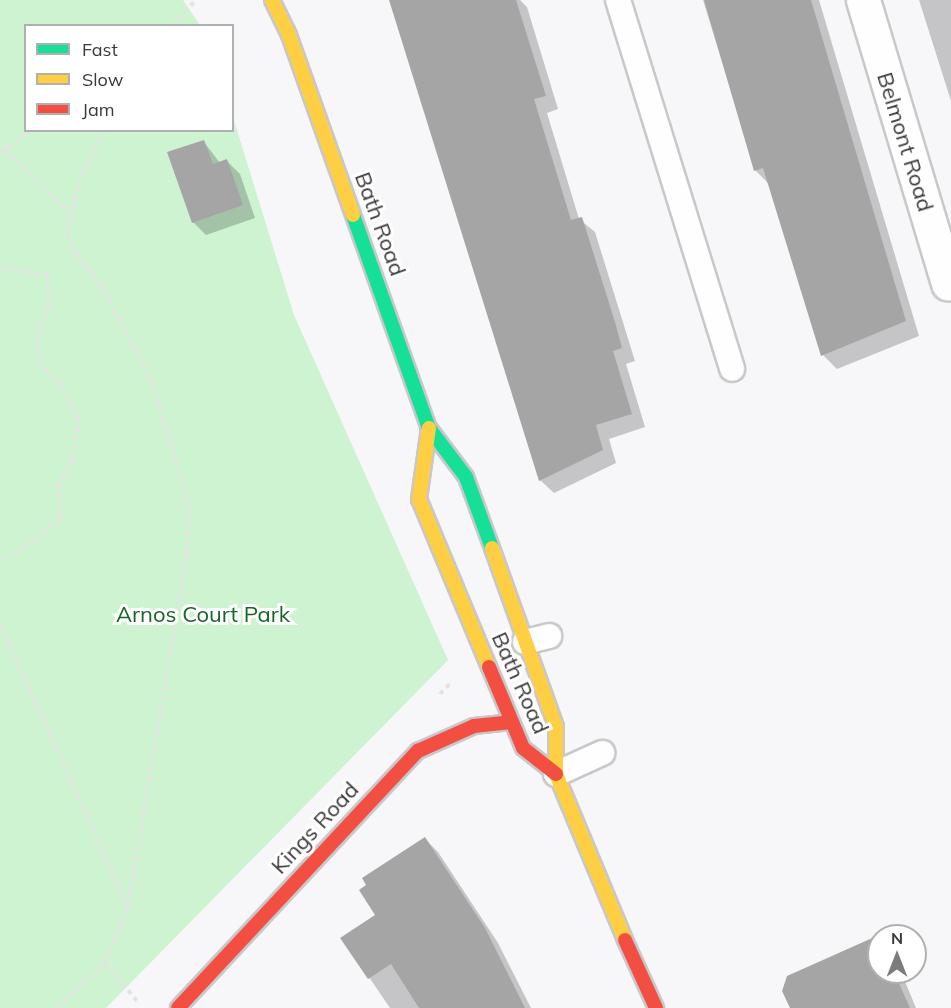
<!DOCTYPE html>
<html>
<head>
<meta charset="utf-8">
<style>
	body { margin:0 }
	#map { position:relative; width:951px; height:1008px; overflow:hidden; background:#f7f7f9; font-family:Mulish,sans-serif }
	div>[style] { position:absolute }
	.green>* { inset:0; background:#cdf3d1 }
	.shadow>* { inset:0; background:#0003 }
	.building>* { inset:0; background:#a6a5a5 }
	.path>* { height:4px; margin-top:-2px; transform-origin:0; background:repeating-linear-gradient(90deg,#e3e3e3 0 4.5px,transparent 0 9px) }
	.roads { filter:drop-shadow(2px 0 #c8c8ca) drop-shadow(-2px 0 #c8c8ca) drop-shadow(0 2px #c8c8ca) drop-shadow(0 -2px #c8c8ca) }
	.lane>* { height:24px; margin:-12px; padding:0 12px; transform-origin:12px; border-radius:12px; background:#fefefe }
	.street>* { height:33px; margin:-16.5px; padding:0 16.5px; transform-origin:16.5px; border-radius:16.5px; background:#fefefe }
	.fast>* { height:14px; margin:-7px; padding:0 7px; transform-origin:7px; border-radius:7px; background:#16e098 }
	.slow>* { height:14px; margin:-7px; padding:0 7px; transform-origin:7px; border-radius:7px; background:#ffcf43 }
	.jam>* { height:14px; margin:-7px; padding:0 7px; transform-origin:7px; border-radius:7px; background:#f24e42 }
	span { translate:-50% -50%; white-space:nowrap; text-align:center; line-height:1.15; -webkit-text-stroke:6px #fff; paint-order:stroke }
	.street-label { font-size:22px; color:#39393b }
	.park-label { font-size:22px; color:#176627 }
	.legend { position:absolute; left:24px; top:24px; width:210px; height:108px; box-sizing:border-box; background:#fff; border:2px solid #b0b0b1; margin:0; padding:8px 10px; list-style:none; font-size:18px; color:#39393b }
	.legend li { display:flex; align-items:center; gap:12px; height:30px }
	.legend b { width:30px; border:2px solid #b0b0b1 }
	.north { position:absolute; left:867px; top:924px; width:60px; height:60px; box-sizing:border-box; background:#fff; border:2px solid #b0b0b1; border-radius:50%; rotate:0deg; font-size:16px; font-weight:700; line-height:24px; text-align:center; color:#39393b }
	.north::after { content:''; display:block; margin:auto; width:21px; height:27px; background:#7c7c7e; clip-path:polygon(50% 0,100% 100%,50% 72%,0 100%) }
</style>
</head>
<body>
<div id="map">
	<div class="green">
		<div style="clip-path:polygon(0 0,183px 0,200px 25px,26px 26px,26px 130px,232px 130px,233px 117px,294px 315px,448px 660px,106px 1008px,0 1008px)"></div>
	</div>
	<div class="shadow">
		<div style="clip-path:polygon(391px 0,520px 0,527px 7px,558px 109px,547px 113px,579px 219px,595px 232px,635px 361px,626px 364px,645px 427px,609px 439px,616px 463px,554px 493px,540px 480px)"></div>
		<div style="clip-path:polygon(703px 0,819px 0,919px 336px,837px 369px,823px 355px,769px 184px,755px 170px)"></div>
		<div style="clip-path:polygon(919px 0,951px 0,951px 101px)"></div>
		<div style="clip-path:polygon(204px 142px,220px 163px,227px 161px,240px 174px,255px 218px,206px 235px,193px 222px)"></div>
		<div style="clip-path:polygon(425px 839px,438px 852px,498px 943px,531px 1008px,390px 1008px,343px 939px,377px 915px)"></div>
		<div style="clip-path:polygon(879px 938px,879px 972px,901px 972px,916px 1008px,791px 1008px)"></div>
	</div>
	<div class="building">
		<div style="clip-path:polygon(389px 0,516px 0,546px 96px,534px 99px,571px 220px,582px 217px,615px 322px,622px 348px,613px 351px,632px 414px,596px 425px,603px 450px,539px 481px)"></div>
		<div style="clip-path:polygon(704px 0,811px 0,906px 321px,821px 356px,763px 168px,754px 171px)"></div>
		<div style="clip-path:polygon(204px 140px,213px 164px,227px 159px,243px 205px,192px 223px,167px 152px)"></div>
		<div style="clip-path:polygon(425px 837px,485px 928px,525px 1008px,419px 1008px,391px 964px,368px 979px,340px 938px,375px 915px,359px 890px,366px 885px,362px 878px)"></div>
		<div style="clip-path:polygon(879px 935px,879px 972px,894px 972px,910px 1008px,790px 1008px,782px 991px,787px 976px)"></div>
	</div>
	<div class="path">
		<div style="left:173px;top:26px;width:35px;rotate:-49deg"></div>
		<div style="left:105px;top:130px;width:54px;rotate:117.5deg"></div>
		<div style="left:80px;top:178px;width:57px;rotate:103.1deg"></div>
		<div style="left:67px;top:234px;width:22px;rotate:66deg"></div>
		<div style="left:76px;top:254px;width:40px;rotate:51deg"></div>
		<div style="left:101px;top:285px;width:110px;rotate:62.3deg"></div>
		<div style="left:152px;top:382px;width:128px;rotate:73.3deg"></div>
		<div style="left:189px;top:505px;width:49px;rotate:92.3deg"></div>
		<div style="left:187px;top:554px;width:358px;rotate:99.5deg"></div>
		<div style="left:128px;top:907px;width:61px;rotate:112.3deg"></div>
		<div style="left:105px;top:963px;width:51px;rotate:49.8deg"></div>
		<div style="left:4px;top:149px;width:92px;rotate:44.1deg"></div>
		<div style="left:0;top:152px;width:40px;rotate:-34deg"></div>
		<div style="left:0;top:267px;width:48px;rotate:9.7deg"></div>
		<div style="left:47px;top:275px;width:29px;rotate:86deg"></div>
		<div style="left:49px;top:304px;width:26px;rotate:113deg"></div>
		<div style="left:39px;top:328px;width:34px;rotate:92deg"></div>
		<div style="left:38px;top:362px;width:30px;rotate:45deg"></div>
		<div style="left:59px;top:383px;width:40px;rotate:60.3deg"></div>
		<div style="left:79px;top:418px;width:41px;rotate:98.3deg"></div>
		<div style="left:73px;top:459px;width:30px;rotate:118deg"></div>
		<div style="left:59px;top:485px;width:34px;rotate:88deg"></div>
		<div style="left:60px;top:519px;width:34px;rotate:140deg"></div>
		<div style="left:34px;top:541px;width:39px;rotate:150deg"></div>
		<div style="left:0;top:624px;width:308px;rotate:65.7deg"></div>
		<div style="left:440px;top:694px;width:16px;rotate:-47deg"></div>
		<div style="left:56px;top:1008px;width:67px;rotate:-42.6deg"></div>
	</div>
	<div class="roads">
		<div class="lane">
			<div style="left:618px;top:0;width:386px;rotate:72.8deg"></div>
			<div style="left:525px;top:642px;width:25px;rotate:-14deg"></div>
			<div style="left:556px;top:774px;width:51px;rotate:-24.5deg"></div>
		</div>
		<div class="street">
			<div style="left:863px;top:0;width:296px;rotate:73.3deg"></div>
		</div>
		<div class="fast">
			<div style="left:353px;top:215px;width:226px;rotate:70.4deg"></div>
			<div style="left:429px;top:428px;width:61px;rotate:52.9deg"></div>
			<div style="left:466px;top:477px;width:76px;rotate:69.9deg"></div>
		</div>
		<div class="slow">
			<div style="left:272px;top:0;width:39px;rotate:64deg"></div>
			<div style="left:289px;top:35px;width:191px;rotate:70.4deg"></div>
			<div style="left:429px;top:428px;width:72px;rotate:98deg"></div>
			<div style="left:419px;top:499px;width:182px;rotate:67.4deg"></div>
			<div style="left:492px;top:548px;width:190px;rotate:70.3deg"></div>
			<div style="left:556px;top:727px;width:47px;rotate:90deg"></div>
			<div style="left:556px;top:774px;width:180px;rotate:67.4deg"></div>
		</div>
		<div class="jam">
			<div style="left:489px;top:667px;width:88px;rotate:67.2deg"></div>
			<div style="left:523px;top:748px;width:42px;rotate:38.2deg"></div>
			<div style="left:625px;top:940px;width:75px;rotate:65.5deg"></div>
			<div style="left:178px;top:1008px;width:352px;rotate:-47deg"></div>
			<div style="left:418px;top:751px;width:61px;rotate:-24.1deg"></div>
			<div style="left:474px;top:726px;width:37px;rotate:-6deg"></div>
		</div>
	</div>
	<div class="street-label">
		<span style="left:905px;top:142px;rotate:73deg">Belmont Road</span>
		<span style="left:380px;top:224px;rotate:70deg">Bath Road</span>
		<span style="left:520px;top:683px;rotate:66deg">Bath Road</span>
		<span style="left:315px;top:828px;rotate:-47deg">Kings Road</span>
	</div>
	<div class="park-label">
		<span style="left:203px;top:615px">Arnos Court Park</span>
	</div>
	<ul class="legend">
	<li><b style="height:8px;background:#16e098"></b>Fast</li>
	<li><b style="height:8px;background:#ffcf43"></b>Slow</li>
	<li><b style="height:8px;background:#f24e42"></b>Jam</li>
	</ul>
	<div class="north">N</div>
</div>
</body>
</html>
